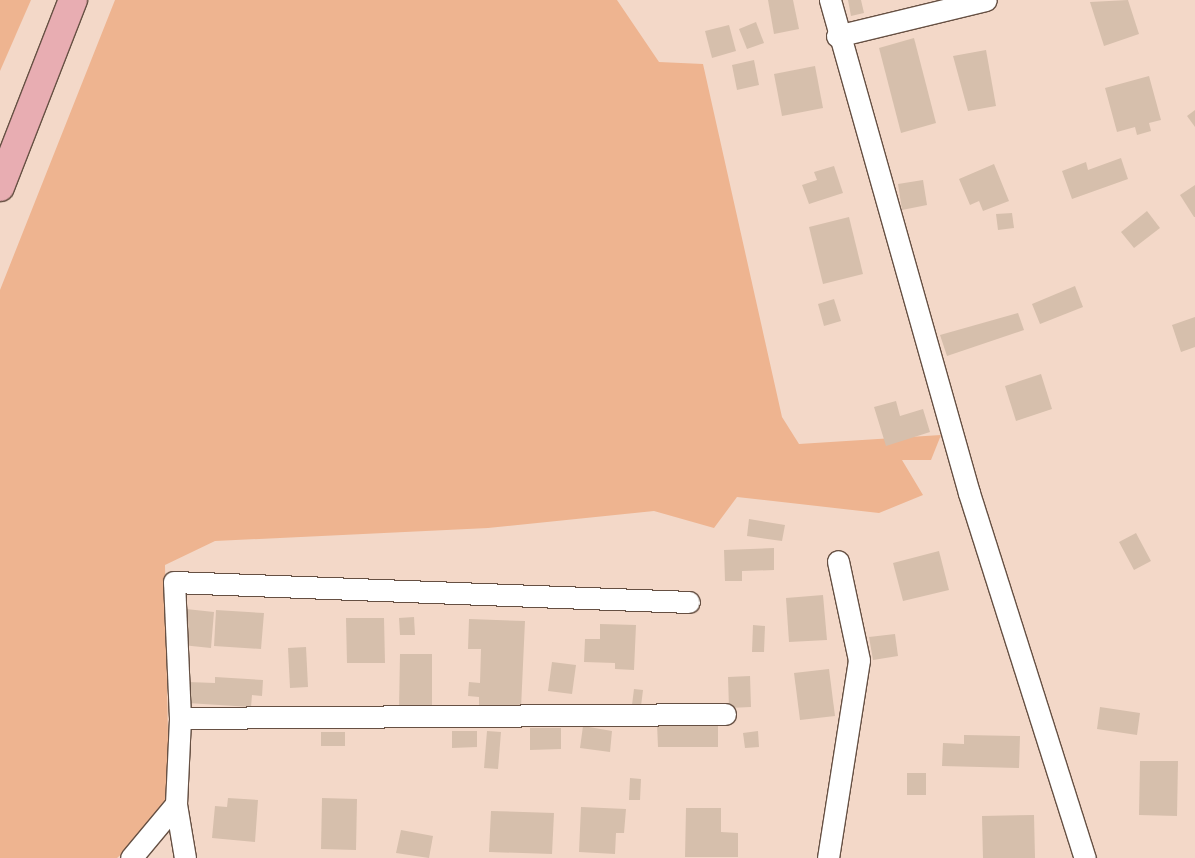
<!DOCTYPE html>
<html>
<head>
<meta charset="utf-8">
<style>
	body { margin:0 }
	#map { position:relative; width:1195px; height:858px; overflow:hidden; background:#f3d8c8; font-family:"DejaVu Sans",sans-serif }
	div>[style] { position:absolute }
	.green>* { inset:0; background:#eeb490 }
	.building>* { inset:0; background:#d6bfac }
	.roads { filter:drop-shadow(1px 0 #665043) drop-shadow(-1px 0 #665043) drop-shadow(0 1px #665043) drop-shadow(0 -1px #665043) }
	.minor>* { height:21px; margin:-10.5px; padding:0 10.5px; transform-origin:10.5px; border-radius:10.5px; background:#fff }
	.major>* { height:28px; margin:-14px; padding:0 14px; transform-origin:14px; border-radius:14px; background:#e8adb2 }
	span { translate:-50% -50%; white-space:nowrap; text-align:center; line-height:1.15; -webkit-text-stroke:4px #fff; paint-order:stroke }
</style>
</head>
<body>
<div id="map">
	<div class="green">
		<div style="clip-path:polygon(0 0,31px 0,0 71px)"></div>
		<div style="clip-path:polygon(115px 0,617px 0,659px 62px,703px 64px,782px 417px,799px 444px,941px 435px,931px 460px,902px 460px,923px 495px,879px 513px,737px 497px,714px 528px,654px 511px,488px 528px,215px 541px,165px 565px,169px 797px,143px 835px,117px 858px,0 858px,0 290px)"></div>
	</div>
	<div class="building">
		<div style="clip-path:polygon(768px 0,793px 0,799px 29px,774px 34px)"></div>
		<div style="clip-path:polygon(848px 0,861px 0,864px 13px,851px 16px)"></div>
		<div style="clip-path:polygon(1128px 0,1139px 34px,1104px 46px,1090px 2px)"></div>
		<div style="clip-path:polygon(756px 22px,764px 43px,747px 49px,739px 29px)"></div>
		<div style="clip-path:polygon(729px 25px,736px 51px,712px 58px,705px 31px)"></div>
		<div style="clip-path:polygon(914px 38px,936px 123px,901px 133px,879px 48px)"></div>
		<div style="clip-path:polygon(986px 50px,996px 106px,968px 111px,953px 56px)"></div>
		<div style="clip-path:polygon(754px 60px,759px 85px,737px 90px,732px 65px)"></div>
		<div style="clip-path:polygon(815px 66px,823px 108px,782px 116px,774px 74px)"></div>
		<div style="clip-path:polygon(1149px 76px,1161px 120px,1149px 123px,1151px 131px,1137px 135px,1135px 127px,1117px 132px,1105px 88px)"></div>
		<div style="clip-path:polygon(1195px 110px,1195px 127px,1187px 116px)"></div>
		<div style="clip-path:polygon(1121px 158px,1128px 179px,1072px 199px,1062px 171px,1086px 162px,1088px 170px)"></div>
		<div style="clip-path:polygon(994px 164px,1009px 201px,983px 211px,979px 201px,970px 205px,959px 179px)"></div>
		<div style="clip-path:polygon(834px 166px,843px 193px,809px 204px,802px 185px,817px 180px,814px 172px)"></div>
		<div style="clip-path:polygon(923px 180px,927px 205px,902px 210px,898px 184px)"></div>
		<div style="clip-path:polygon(1195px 185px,1195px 217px,1194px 217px,1180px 195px)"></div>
		<div style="clip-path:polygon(1147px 211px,1160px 228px,1134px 248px,1121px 232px)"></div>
		<div style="clip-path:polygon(1012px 213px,1014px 228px,998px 230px,996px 214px)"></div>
		<div style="clip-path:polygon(849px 217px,863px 274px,823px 284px,809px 227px)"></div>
		<div style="clip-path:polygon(1075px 286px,1083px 307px,1040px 324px,1032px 304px)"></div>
		<div style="clip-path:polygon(834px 299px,841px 321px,824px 326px,818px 304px)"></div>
		<div style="clip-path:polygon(1018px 313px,1024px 330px,947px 356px,940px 335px)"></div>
		<div style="clip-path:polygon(1195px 317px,1195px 347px,1181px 352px,1172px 325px)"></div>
		<div style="clip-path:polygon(1041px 374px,1052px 409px,1016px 421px,1005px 386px)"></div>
		<div style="clip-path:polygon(896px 401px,900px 416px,923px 409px,930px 432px,886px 446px,874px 407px)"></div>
		<div style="clip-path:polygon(749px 519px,785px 525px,782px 541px,747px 536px)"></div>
		<div style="clip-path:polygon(1136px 533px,1151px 561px,1134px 570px,1119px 542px)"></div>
		<div style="clip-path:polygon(774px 548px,774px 570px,742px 571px,742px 581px,725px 581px,724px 550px)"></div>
		<div style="clip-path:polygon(939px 551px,949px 590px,903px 601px,893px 563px)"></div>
		<div style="clip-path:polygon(823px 595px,827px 640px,789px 642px,786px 598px)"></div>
		<div style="clip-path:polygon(186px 609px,214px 612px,211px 648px,182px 645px)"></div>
		<div style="clip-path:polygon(216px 610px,264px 613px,261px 649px,214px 646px)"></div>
		<div style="clip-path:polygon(414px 617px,415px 635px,400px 635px,399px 618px)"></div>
		<div style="clip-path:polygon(346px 618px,384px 618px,385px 663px,347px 663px)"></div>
		<div style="clip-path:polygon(469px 619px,525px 621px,521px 708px,479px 706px,479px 697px,468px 696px,469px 682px,480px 683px,481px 649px,468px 649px)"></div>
		<div style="clip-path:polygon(600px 624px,636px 625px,634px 670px,615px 669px,615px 663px,584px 662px,585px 639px,600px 639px)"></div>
		<div style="clip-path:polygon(753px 625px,765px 626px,764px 652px,752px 652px)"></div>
		<div style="clip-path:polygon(895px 634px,898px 656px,873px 660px,869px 637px)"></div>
		<div style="clip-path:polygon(306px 647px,308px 687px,290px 688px,288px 648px)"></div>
		<div style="clip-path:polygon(400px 654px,432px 654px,432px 709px,399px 709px)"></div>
		<div style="clip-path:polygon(552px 662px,576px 665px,572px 694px,548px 691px)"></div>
		<div style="clip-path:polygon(829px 669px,835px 716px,800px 720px,794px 673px)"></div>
		<div style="clip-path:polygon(750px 676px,751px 707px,729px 708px,728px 677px)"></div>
		<div style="clip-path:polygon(215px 677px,263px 680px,262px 696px,252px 695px,251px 707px,187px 703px,188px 682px,215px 683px)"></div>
		<div style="clip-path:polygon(634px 689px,643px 690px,641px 706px,632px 705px)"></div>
		<div style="clip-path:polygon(1100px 707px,1140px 713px,1137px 735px,1097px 729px)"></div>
		<div style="clip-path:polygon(657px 724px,718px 724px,718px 747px,658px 747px)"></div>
		<div style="clip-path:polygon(583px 726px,612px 731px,610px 752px,580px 748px)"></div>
		<div style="clip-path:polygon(530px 728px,561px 728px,561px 749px,530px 750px)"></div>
		<div style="clip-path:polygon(452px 731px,477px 731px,477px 747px,452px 748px)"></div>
		<div style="clip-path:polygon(487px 731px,501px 732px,498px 769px,484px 768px)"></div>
		<div style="clip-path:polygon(758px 731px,759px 747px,745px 748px,743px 733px)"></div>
		<div style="clip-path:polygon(321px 732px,345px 732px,345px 746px,321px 746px)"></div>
		<div style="clip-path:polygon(964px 735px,1020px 736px,1019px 768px,942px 766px,943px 743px,964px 744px)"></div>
		<div style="clip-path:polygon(1140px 761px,1178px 761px,1177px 816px,1139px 815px)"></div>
		<div style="clip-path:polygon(907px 773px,926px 773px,926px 795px,907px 795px)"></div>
		<div style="clip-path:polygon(630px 778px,641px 779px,640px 800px,629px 800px)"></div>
		<div style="clip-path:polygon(228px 798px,258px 800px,255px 842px,212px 838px,215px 806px,227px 807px)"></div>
		<div style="clip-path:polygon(322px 798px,357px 799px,356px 850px,321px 849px)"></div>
		<div style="clip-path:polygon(581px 807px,626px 809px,624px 833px,616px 833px,615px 854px,579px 852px)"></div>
		<div style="clip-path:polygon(686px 808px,721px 808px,721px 832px,738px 833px,738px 857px,685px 857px)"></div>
		<div style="clip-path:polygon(491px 811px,554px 813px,552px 854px,489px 852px)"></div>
		<div style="clip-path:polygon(1034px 815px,1035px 858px,983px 858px,982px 816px)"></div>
		<div style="clip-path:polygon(401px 830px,433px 836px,429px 858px,396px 853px)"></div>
	</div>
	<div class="roads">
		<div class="minor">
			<div style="left:830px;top:0;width:512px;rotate:74.25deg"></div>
			<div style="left:969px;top:493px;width:383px;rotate:72.4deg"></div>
			<div style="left:837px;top:36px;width:153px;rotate:-13.6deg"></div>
			<div style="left:180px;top:718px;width:136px;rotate:-92.5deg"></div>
			<div style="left:174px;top:582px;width:515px;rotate:2.22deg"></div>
			<div style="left:131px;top:858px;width:70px;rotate:-50.2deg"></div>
			<div style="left:185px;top:858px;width:55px;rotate:-99.5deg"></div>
			<div style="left:176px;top:804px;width:86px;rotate:-87.3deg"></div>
			<div style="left:180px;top:718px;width:545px;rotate:-0.42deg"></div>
			<div style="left:828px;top:858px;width:200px;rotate:-81.1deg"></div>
			<div style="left:859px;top:660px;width:101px;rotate:-102deg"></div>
		</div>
		<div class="major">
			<div style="left:0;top:187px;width:201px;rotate:-68.7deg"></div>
		</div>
	</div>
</div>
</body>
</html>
